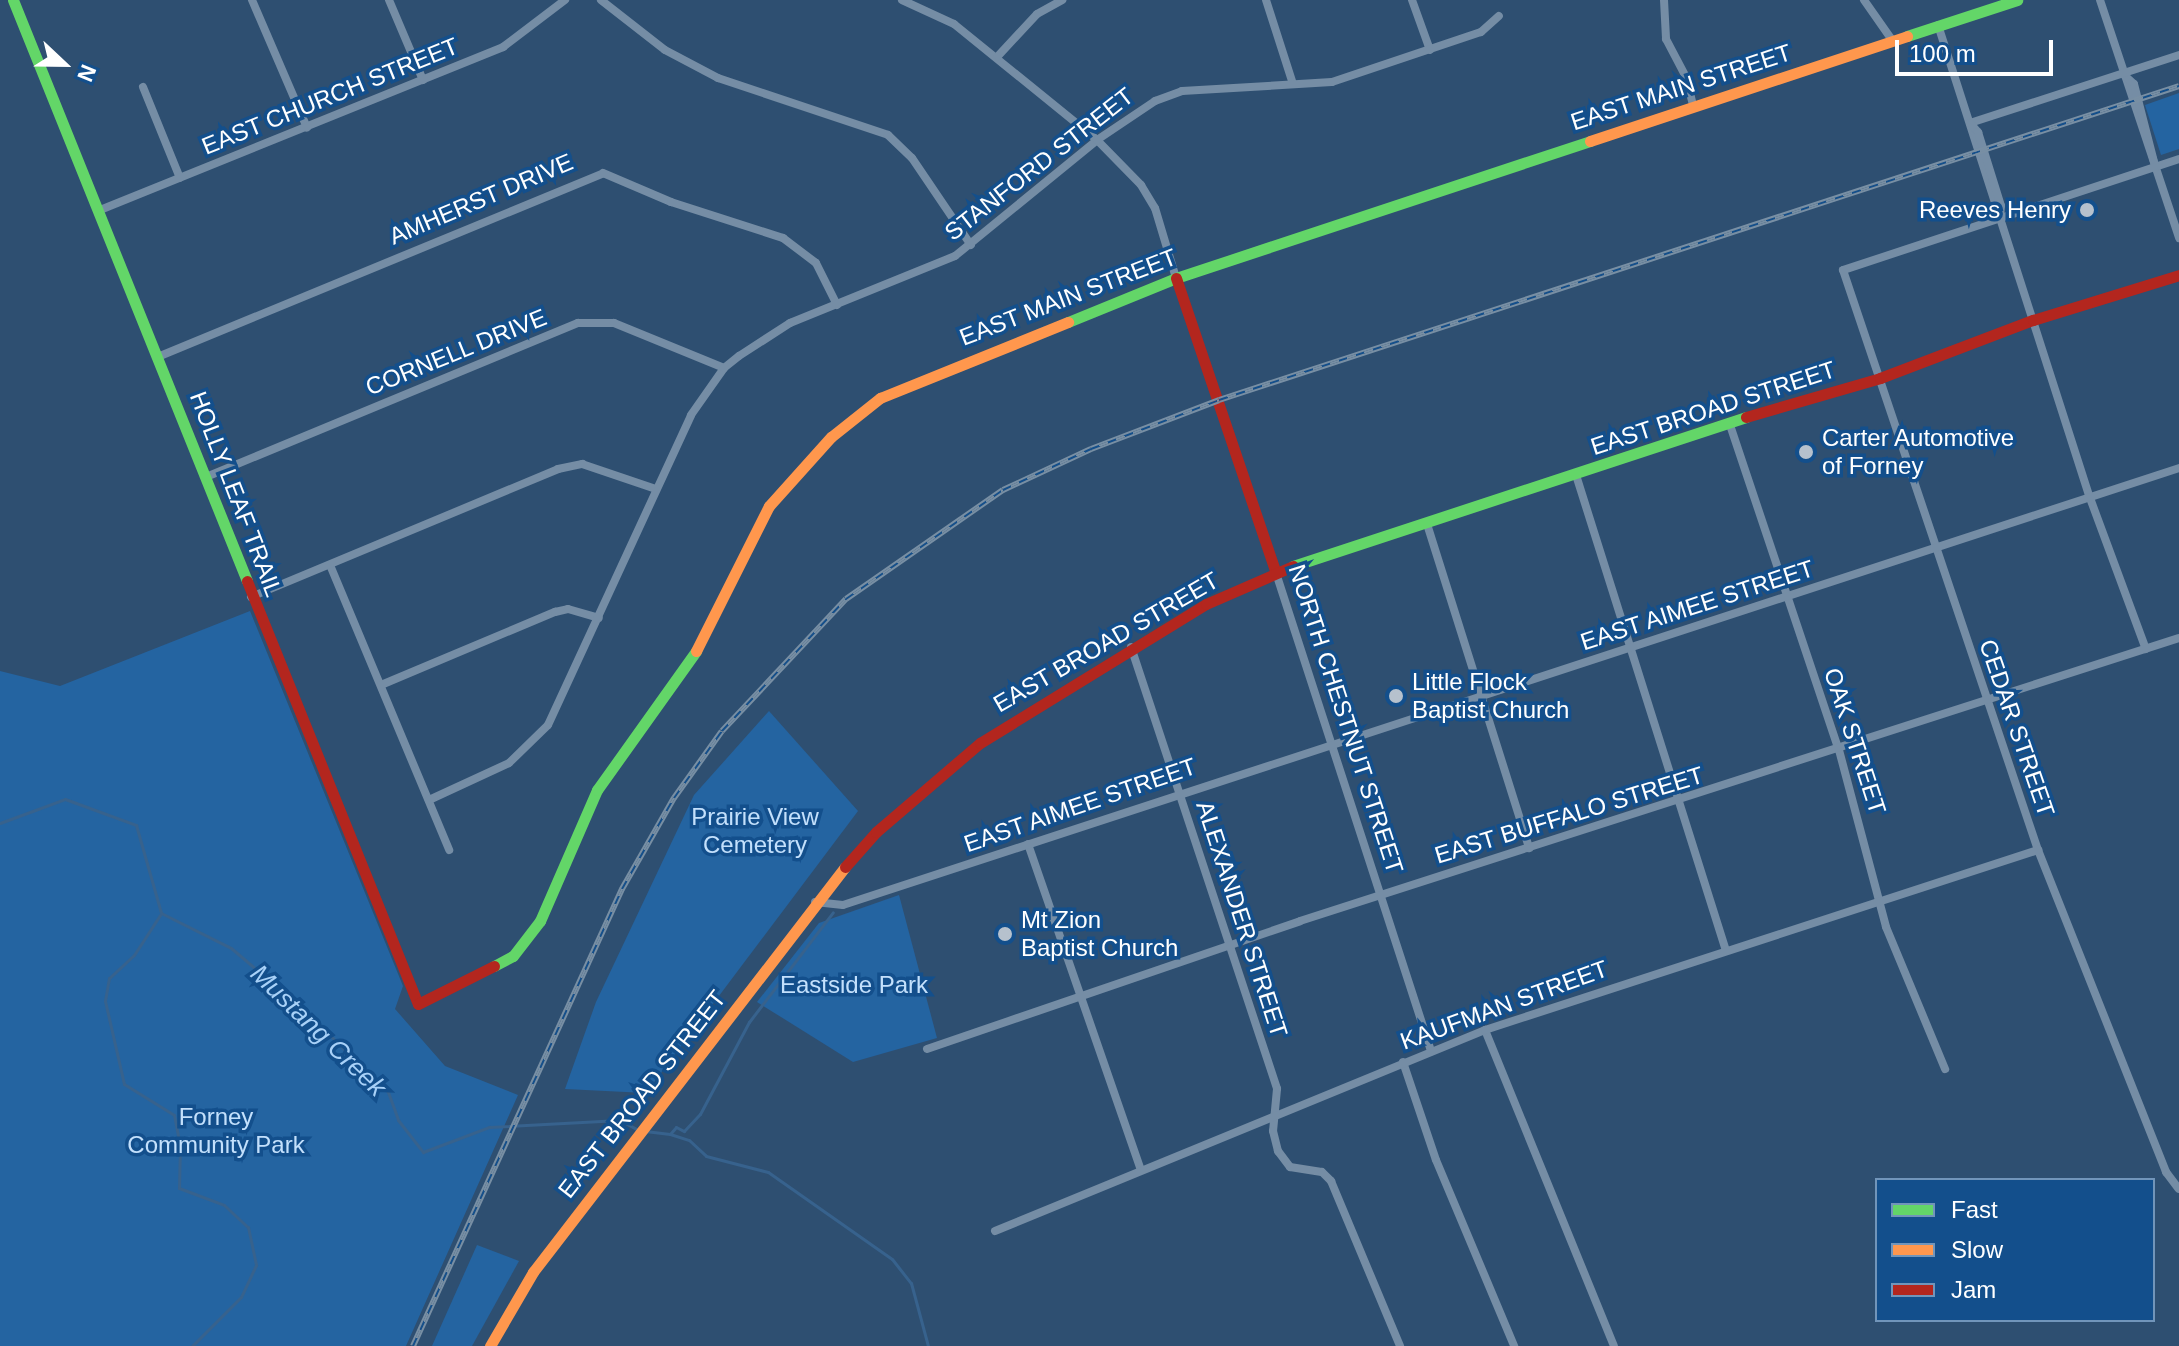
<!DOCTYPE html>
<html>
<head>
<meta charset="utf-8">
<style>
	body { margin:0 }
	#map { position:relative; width:2179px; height:1346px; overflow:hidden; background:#2e4f71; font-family:Arial,sans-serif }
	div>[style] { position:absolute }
	.green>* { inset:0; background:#2464a1 }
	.stream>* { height:3px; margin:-1.5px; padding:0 1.5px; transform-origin:1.5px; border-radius:1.5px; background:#37628d }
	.street>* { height:8px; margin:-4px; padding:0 4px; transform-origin:4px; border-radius:4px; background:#758da5 }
	.fast>* { height:11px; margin:-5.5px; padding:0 5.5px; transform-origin:5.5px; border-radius:5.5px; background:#63d668 }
	.slow>* { height:11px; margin:-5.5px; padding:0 5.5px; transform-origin:5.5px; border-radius:5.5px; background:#ff974d }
	.jam>* { height:11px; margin:-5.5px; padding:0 5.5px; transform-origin:5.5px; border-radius:5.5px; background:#b3261e }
	.rail>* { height:6px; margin-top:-3px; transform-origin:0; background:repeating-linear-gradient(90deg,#134f8c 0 9px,#788fa4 0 18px); box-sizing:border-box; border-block:2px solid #788fa4 }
	.dots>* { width:22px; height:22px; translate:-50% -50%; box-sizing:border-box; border:4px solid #134f8c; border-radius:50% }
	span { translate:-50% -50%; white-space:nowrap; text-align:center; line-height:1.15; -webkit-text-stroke:7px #134f8c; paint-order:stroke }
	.street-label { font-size:24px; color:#fff }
	.poi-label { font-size:24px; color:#fff }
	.right { translate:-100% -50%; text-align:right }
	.left { translate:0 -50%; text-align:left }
	.park-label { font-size:24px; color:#c3e0fc }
	.water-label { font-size:26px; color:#a8d1f8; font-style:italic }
	.legend { position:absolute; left:1875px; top:1178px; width:280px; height:144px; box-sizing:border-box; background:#134f8c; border:2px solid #7195ba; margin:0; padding:10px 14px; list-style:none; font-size:24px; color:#fff }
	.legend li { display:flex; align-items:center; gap:16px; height:40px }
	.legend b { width:40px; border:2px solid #7195ba }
	.north { position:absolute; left:24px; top:24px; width:80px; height:80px; -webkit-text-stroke:6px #134f8c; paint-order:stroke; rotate:112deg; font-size:22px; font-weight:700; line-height:32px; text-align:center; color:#fff }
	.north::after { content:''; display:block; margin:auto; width:28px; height:36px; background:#fff; clip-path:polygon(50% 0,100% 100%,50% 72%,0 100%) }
	.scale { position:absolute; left:1895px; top:40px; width:158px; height:36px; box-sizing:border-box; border:4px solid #fff; border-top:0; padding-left:10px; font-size:24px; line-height:28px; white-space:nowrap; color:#fff; -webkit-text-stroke:6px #134f8c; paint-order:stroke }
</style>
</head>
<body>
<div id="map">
	<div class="green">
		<div style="clip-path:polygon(2179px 93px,2179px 149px,2161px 155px,2145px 105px)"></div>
		<div style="clip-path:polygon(250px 611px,403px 986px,395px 1009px,445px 1066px,518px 1095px,406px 1346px,0 1346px,0 671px,60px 686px)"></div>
		<div style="clip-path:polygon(769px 711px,858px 811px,646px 1093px,565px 1089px,596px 1002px,694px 795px)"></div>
		<div style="clip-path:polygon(899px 895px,937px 1038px,853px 1062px,757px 1002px,819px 923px)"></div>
		<div style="clip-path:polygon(477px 1245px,519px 1261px,472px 1346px,432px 1346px)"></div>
	</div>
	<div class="stream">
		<div style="left:0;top:823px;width:69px;rotate:-20.3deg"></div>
		<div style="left:65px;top:799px;width:76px;rotate:20.1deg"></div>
		<div style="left:136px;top:825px;width:91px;rotate:74.1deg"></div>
		<div style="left:161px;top:913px;width:78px;rotate:26.6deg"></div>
		<div style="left:231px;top:948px;width:93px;rotate:40.2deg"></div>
		<div style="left:302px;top:1008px;width:120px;rotate:44.3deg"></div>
		<div style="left:388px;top:1092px;width:30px;rotate:70deg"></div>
		<div style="left:398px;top:1120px;width:41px;rotate:52deg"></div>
		<div style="left:423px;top:1152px;width:71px;rotate:-20.7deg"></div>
		<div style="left:489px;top:1127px;width:131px;rotate:-3.1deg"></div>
		<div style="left:620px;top:1120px;width:21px;rotate:29deg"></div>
		<div style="left:160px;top:915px;width:48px;rotate:123deg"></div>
		<div style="left:134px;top:955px;width:34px;rotate:137deg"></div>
		<div style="left:109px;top:978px;width:23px;rotate:100deg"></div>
		<div style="left:105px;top:1001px;width:85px;rotate:77.1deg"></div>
		<div style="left:124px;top:1084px;width:59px;rotate:31.8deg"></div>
		<div style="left:174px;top:1115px;width:31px;rotate:79deg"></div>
		<div style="left:180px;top:1145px;width:43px;rotate:91.3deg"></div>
		<div style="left:179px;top:1188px;width:48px;rotate:20.7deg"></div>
		<div style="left:224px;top:1205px;width:33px;rotate:43deg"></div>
		<div style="left:248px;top:1227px;width:39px;rotate:78deg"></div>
		<div style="left:256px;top:1265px;width:35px;rotate:115deg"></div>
		<div style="left:241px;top:1297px;width:69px;rotate:135deg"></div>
		<div style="left:645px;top:1131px;width:25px;rotate:7deg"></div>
		<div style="left:670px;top:1134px;width:20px;rotate:18deg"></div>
		<div style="left:689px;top:1140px;width:23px;rotate:43deg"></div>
		<div style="left:706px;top:1156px;width:64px;rotate:14.5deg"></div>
		<div style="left:768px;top:1172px;width:151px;rotate:35.1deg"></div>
		<div style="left:892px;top:1259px;width:31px;rotate:52deg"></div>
		<div style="left:911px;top:1283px;width:65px;rotate:74.9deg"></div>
		<div style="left:670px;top:1134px;width:9px;rotate:-49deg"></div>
		<div style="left:676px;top:1127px;width:9px;rotate:27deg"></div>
		<div style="left:684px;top:1131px;width:23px;rotate:-47deg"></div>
		<div style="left:700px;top:1114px;width:104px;rotate:-62deg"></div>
		<div style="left:749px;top:1022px;width:138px;rotate:-52.6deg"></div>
	</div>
	<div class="street">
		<div style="left:252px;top:0;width:139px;rotate:66.7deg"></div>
		<div style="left:389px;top:0;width:87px;rotate:67deg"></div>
		<div style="left:601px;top:0;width:81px;rotate:38deg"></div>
		<div style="left:665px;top:50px;width:60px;rotate:27.8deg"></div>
		<div style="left:718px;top:78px;width:179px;rotate:18.5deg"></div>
		<div style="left:888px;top:135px;width:33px;rotate:44deg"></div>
		<div style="left:912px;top:158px;width:105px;rotate:55.9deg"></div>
		<div style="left:902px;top:0;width:57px;rotate:24.8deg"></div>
		<div style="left:954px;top:24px;width:184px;rotate:39deg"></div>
		<div style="left:1097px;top:140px;width:63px;rotate:45.6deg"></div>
		<div style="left:1141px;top:185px;width:27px;rotate:59deg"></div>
		<div style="left:1155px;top:208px;width:73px;rotate:73.3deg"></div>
		<div style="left:1266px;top:0;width:88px;rotate:72.2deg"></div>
		<div style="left:1412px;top:0;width:53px;rotate:70.2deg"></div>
		<div style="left:1664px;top:0;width:39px;rotate:87deg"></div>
		<div style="left:1666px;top:39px;width:43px;rotate:62.2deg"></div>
		<div style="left:1686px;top:77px;width:30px;rotate:76deg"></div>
		<div style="left:1864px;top:0;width:49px;rotate:55deg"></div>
		<div style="left:2100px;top:0;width:251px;rotate:71.6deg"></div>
		<div style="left:1938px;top:25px;width:497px;rotate:72.2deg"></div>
		<div style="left:2090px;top:498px;width:161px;rotate:69.7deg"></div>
		<div style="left:998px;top:56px;width:57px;rotate:-47.1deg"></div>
		<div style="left:1037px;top:14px;width:29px;rotate:-29deg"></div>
		<div style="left:2124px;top:75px;width:13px;rotate:42deg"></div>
		<div style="left:2134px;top:84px;width:85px;rotate:75.6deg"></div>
		<div style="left:143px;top:87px;width:98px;rotate:67.9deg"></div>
		<div style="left:1970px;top:123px;width:220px;rotate:-18deg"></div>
		<div style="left:1971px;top:124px;width:11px;rotate:49deg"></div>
		<div style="left:1978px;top:132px;width:77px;rotate:72.7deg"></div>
		<div style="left:2001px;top:206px;width:12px;rotate:95deg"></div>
		<div style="left:2179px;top:159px;width:354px;rotate:161.7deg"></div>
		<div style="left:1843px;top:270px;width:612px;rotate:71.42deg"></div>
		<div style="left:2038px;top:850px;width:347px;rotate:68.3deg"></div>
		<div style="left:2166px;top:1172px;width:21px;rotate:53deg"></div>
		<div style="left:100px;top:210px;width:435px;rotate:-22deg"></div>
		<div style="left:503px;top:47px;width:78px;rotate:-37.2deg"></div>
		<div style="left:160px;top:356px;width:479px;rotate:-22.4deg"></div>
		<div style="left:603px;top:173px;width:74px;rotate:23.1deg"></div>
		<div style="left:671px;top:202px;width:118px;rotate:17.8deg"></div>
		<div style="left:783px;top:238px;width:41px;rotate:37.1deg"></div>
		<div style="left:816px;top:263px;width:47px;rotate:63.4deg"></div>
		<div style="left:1730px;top:425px;width:343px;rotate:71.5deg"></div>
		<div style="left:1839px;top:750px;width:183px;rotate:75.1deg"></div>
		<div style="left:1886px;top:927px;width:154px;rotate:67.4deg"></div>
		<div style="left:1576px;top:475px;width:498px;rotate:72.5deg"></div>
		<div style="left:206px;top:477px;width:403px;rotate:-22.5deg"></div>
		<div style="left:578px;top:323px;width:36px"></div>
		<div style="left:614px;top:323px;width:119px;rotate:22.2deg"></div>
		<div style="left:1427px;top:524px;width:340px;rotate:72.5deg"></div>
		<div style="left:330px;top:565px;width:309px;rotate:67.3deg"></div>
		<div style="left:1276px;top:573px;width:503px;rotate:72.03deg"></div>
		<div style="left:251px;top:597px;width:333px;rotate:-22.6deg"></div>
		<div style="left:558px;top:469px;width:25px;rotate:-12deg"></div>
		<div style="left:582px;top:464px;width:78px;rotate:18.7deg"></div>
		<div style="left:1131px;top:647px;width:465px;rotate:71.7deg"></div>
		<div style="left:1277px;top:1089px;width:42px;rotate:95.4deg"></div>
		<div style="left:1273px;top:1131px;width:21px;rotate:76deg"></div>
		<div style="left:1278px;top:1151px;width:20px;rotate:53deg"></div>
		<div style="left:1290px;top:1167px;width:32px;rotate:9deg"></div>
		<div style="left:1322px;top:1172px;width:13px;rotate:45deg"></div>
		<div style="left:1331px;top:1181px;width:179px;rotate:67.3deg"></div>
		<div style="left:381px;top:685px;width:189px;rotate:-22.8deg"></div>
		<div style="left:555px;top:612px;width:13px;rotate:-13deg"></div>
		<div style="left:568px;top:609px;width:32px;rotate:16deg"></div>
		<div style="left:429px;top:800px;width:88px;rotate:-24.8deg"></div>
		<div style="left:509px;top:763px;width:54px;rotate:-44.3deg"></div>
		<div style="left:548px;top:725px;width:341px;rotate:-65.2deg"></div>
		<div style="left:691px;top:415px;width:57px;rotate:-54.9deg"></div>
		<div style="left:724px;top:368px;width:19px;rotate:-39deg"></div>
		<div style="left:739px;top:356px;width:61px;rotate:-32.9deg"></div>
		<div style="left:790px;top:323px;width:178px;rotate:-22.1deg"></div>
		<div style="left:955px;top:256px;width:183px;rotate:-39.2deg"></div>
		<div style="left:1097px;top:140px;width:70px;rotate:-33.9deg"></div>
		<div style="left:1155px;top:101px;width:29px;rotate:-20deg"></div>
		<div style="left:1182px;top:91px;width:150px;rotate:-3.4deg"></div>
		<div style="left:1332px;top:82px;width:157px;rotate:-18.6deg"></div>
		<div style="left:1481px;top:32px;width:24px;rotate:-42deg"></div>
		<div style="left:1028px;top:844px;width:345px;rotate:70.9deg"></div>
		<div style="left:815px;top:902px;width:28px;rotate:6deg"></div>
		<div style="left:843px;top:905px;width:1406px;rotate:-18.11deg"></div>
		<div style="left:1485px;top:1030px;width:341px;rotate:67.8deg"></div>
		<div style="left:927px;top:1049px;width:394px;rotate:-18.9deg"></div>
		<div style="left:1300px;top:921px;width:923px;rotate:-17.85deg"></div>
		<div style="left:1403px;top:1062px;width:103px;rotate:71.4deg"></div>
		<div style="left:1436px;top:1160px;width:202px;rotate:67.2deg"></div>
		<div style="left:995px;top:1231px;width:530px;rotate:-22.3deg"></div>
		<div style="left:1485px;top:1030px;width:582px;rotate:-18.03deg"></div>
	</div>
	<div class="fast">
		<div style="left:13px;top:0;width:626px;rotate:68.06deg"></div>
		<div style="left:1907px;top:36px;width:116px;rotate:-18.1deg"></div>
		<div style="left:1068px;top:322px;width:117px;rotate:-22.2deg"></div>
		<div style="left:1176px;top:278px;width:436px;rotate:-18.3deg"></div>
		<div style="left:1293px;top:566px;width:477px;rotate:-18.2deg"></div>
		<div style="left:494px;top:966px;width:21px;rotate:-28deg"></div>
		<div style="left:513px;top:956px;width:44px;rotate:-52.4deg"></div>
		<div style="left:540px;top:921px;width:143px;rotate:-66.5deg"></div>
		<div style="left:597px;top:790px;width:171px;rotate:-54.5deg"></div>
	</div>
	<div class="slow">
		<div style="left:1590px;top:141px;width:334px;rotate:-18.3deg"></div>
		<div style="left:696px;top:651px;width:162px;rotate:-63.3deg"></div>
		<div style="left:769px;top:506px;width:93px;rotate:-48.1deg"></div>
		<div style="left:831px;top:437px;width:63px;rotate:-38.5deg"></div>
		<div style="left:880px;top:398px;width:203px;rotate:-22deg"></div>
		<div style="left:490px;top:1346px;width:86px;rotate:-59.8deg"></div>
		<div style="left:533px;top:1272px;width:511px;rotate:-52.39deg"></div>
	</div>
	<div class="jam">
		<div style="left:1176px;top:278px;width:311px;rotate:71.3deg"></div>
		<div style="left:1746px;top:417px;width:140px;rotate:-16.2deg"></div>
		<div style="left:1880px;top:378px;width:164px;rotate:-20.8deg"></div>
		<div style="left:2033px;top:320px;width:153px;rotate:-17.1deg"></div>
		<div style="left:247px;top:581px;width:456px;rotate:68deg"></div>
		<div style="left:418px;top:1004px;width:85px;rotate:-26.6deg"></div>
		<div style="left:845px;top:867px;width:47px;rotate:-48.5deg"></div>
		<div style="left:876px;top:832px;width:137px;rotate:-40.6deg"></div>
		<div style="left:980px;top:743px;width:265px;rotate:-31.6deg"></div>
		<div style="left:1206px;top:604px;width:95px;rotate:-23.6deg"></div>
	</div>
	<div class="rail">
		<div style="left:413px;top:1346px;width:503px;rotate:-65.42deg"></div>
		<div style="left:622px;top:889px;width:105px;rotate:-60.3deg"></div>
		<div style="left:674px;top:798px;width:82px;rotate:-54.4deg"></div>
		<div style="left:722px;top:731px;width:181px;rotate:-46.8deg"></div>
		<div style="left:846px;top:599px;width:191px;rotate:-34.8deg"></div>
		<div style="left:1003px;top:490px;width:97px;rotate:-25deg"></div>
		<div style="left:1091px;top:449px;width:137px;rotate:-20.9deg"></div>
		<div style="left:1219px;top:400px;width:1010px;rotate:-18.11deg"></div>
	</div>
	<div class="dots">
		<div style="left:2087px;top:210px;background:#b6c1cd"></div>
		<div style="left:1806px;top:452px;background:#b6c1cd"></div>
		<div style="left:1396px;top:696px;background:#b6c1cd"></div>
		<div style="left:1005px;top:934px;background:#b6c1cd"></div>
	</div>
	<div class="street-label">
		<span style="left:1681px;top:87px;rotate:-18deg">EAST MAIN STREET</span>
		<span style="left:330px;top:96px;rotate:-22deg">EAST CHURCH STREET</span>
		<span style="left:1039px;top:164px;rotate:-38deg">STANFORD STREET</span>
		<span style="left:481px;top:199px;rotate:-23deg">AMHERST DRIVE</span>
		<span style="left:1068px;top:297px;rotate:-21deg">EAST MAIN STREET</span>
		<span style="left:456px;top:352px;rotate:-22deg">CORNELL DRIVE</span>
		<span style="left:1713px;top:408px;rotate:-18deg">EAST BROAD STREET</span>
		<span style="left:236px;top:494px;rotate:69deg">HOLLY LEAF TRAIL</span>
		<span style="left:1697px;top:605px;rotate:-18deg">EAST AIMEE STREET</span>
		<span style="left:1106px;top:642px;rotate:-30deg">EAST BROAD STREET</span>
		<span style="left:1346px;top:719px;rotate:72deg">NORTH CHESTNUT STREET</span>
		<span style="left:2017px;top:728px;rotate:71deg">CEDAR STREET</span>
		<span style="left:1855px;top:741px;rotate:72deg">OAK STREET</span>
		<span style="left:1080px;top:805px;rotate:-19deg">EAST AIMEE STREET</span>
		<span style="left:1569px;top:815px;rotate:-17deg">EAST BUFFALO STREET</span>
		<span style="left:1242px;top:919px;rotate:72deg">ALEXANDER STREET</span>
		<span style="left:1504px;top:1005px;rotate:-20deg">KAUFMAN STREET</span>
		<span style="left:642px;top:1094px;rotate:-52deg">EAST BROAD STREET</span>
	</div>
	<div class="poi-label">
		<span class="right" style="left:2071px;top:210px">Reeves Henry</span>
		<span class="left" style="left:1822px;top:452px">Carter Automotive<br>of Forney</span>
		<span class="left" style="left:1412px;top:696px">Little Flock<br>Baptist Church</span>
		<span class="left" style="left:1021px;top:934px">Mt Zion<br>Baptist Church</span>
	</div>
	<div class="park-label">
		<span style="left:755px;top:831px">Prairie View<br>Cemetery</span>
		<span style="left:854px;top:985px">Eastside Park</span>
		<span style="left:216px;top:1131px">Forney<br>Community Park</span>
	</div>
	<div class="water-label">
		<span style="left:318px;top:1031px;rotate:44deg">Mustang Creek</span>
	</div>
	<ul class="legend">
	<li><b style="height:10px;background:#63d668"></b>Fast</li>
	<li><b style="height:10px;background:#ff974d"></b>Slow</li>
	<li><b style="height:10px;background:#b3261e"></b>Jam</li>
	</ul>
	<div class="north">N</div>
	<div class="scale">100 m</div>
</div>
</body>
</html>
